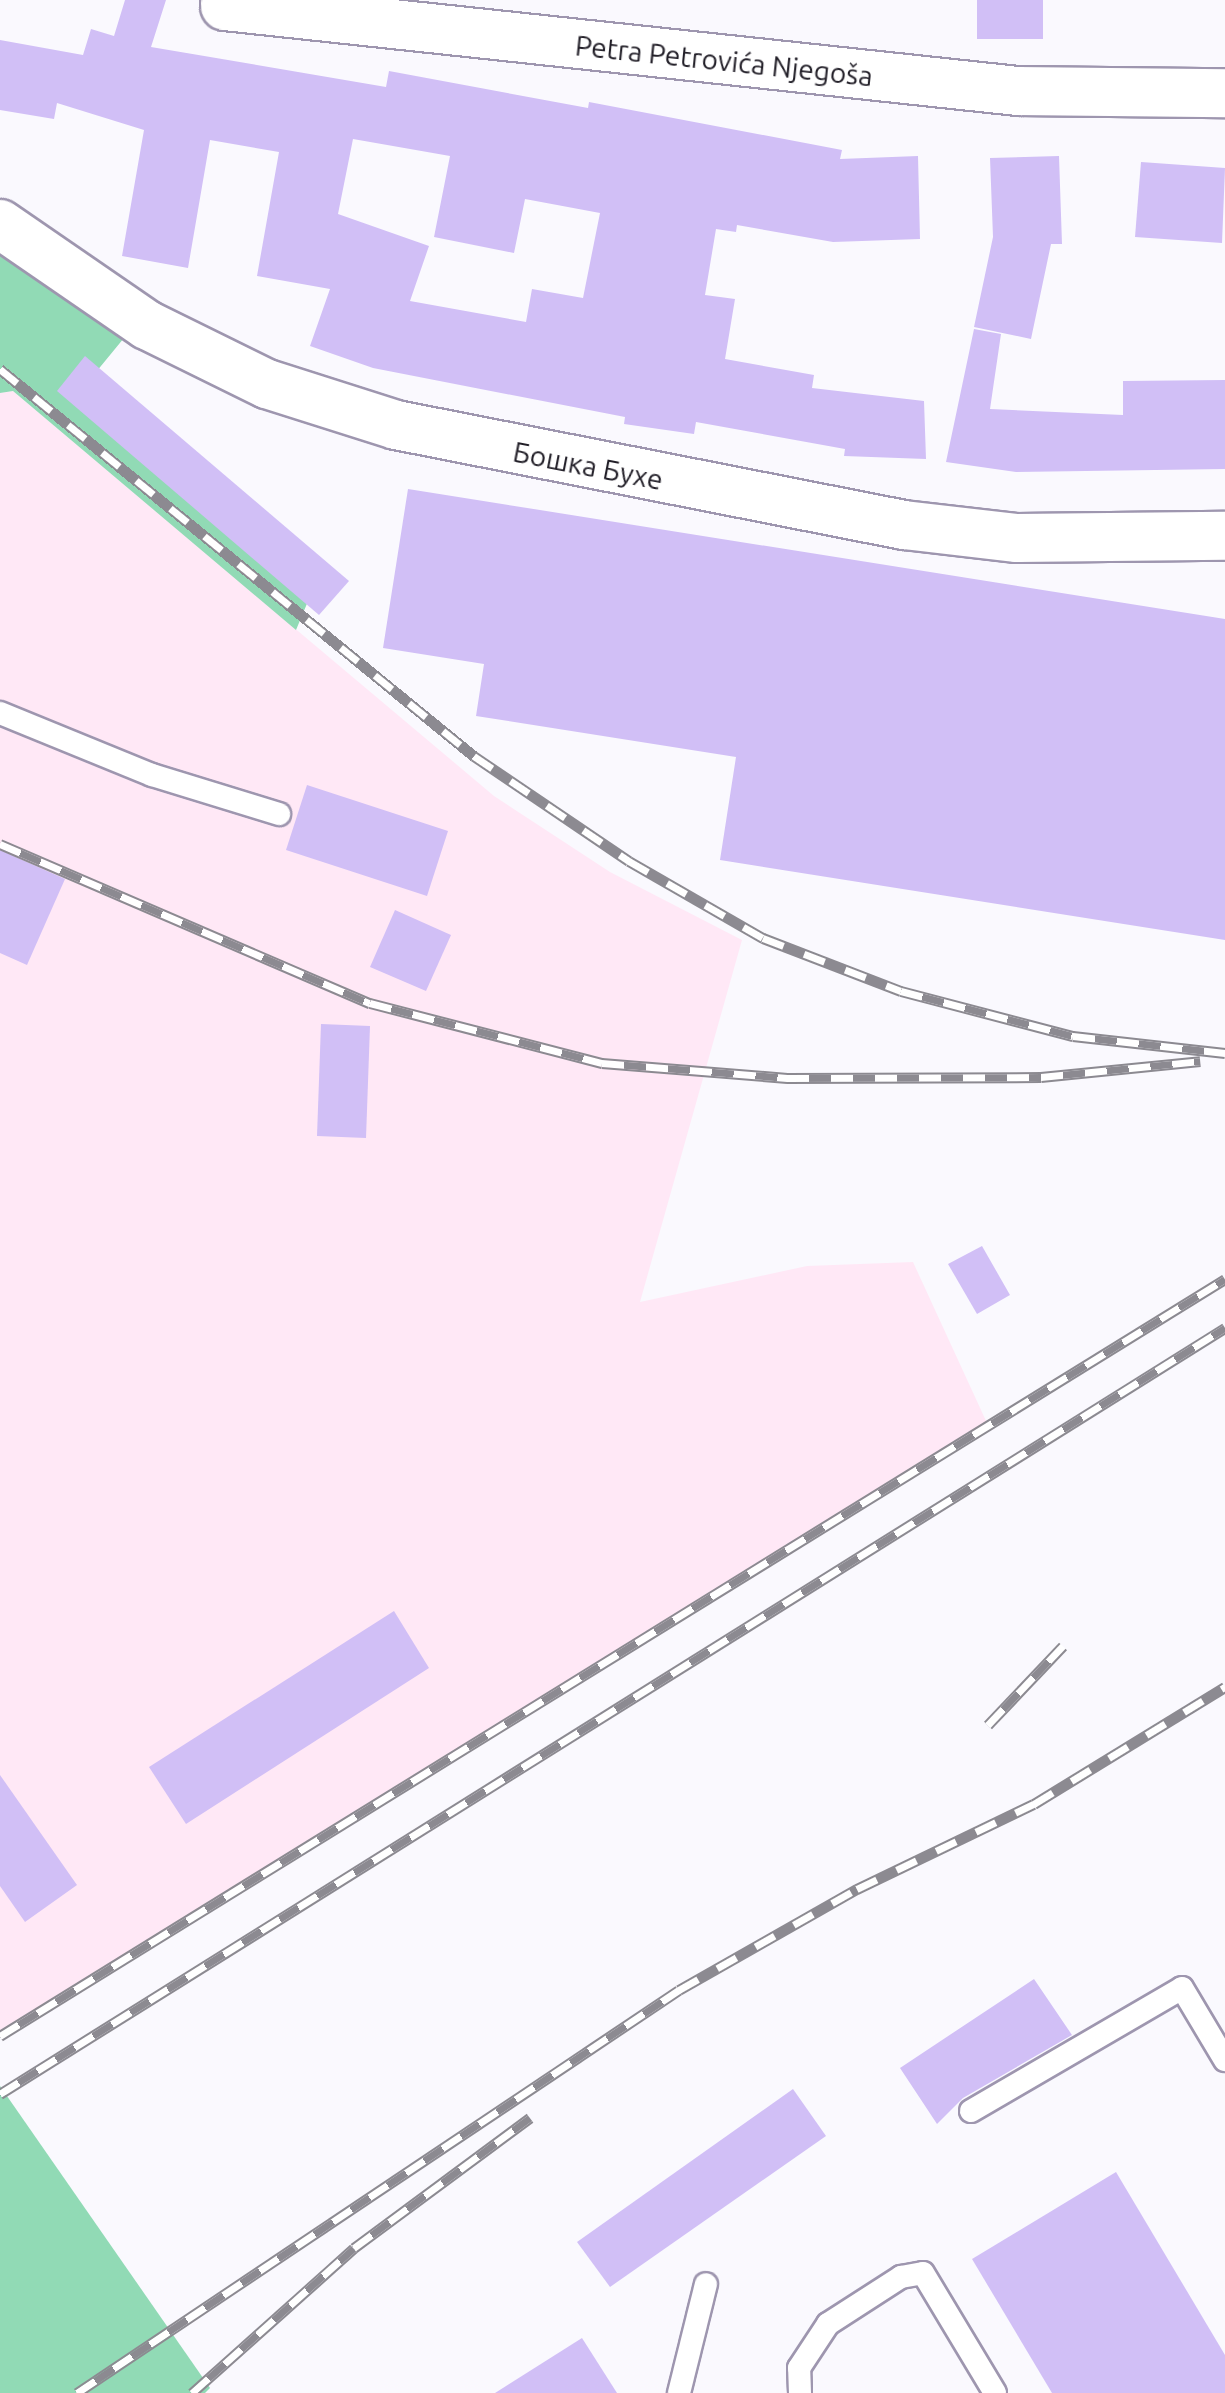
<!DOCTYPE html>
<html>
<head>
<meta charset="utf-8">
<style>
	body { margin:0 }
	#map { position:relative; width:1225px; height:2393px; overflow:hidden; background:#faf9fe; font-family:Ubuntu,sans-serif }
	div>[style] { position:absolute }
	.industrial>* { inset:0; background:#ffe8f6 }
	.green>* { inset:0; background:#91dab5 }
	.building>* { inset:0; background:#d1bff6 }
	.roads { filter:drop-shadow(2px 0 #9e96af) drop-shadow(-2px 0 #9e96af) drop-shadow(0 2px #9e96af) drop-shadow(0 -2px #9e96af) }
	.lane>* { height:22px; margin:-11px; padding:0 11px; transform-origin:11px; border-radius:11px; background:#fff }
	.street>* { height:48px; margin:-24px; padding:0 24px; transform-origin:24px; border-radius:24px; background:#fff }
	.rail>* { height:11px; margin-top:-5.5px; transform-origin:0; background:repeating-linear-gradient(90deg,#fff 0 22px,#8c8a91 0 44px); box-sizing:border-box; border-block:2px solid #8c8a91 }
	span { translate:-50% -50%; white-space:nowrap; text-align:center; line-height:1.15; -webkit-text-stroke:8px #fff; paint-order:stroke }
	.street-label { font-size:28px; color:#221f28 }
</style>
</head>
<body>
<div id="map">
	<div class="industrial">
		<div style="clip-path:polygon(13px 391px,494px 796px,610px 872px,742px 940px,640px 1302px,807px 1266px,913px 1262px,987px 1423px,0 2032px,0 393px)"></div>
	</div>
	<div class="green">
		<div style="clip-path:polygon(0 233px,133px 327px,78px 394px,311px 594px,296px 630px,13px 391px,0 393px)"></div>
		<div style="clip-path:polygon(0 2086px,210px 2388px,205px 2393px,0 2393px)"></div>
	</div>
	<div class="building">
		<div style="clip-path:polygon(evenodd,125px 0,166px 0,151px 47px,386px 87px,389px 71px,588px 108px,589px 102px,842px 150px,840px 159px,918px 156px,920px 239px,833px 242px,737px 225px,736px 232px,716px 229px,705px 295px,735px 299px,725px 359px,814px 375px,812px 388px,924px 401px,926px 459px,844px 456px,845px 449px,696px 422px,694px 434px,624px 424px,625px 417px,373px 368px,310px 346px,330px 289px,257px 276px,279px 152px,210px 140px,188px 268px,122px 256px,144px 130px,57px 103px,54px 119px,0 110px,0 40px,83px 55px,91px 29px,114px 36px,125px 0,353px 139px,450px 156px,434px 237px,514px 253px,525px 199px,600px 213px,583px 298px,532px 289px,526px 322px,410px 301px,429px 246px,338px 214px,353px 139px)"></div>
		<div style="clip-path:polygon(977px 0,1043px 0,1043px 39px,977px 39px)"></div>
		<div style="clip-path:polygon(1059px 156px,1062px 244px,1051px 244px,1031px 339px,974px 327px,993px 237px,990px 158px)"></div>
		<div style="clip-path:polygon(1141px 162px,1225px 168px,1222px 243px,1135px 237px)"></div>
		<div style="clip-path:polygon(974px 329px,1001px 334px,990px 409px,1123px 415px,1123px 381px,1225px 380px,1225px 469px,1016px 472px,946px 462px)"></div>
		<div style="clip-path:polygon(85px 356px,349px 581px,319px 615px,57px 391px)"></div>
		<div style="clip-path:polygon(408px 489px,1225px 619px,1225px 940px,720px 860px,736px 757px,476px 716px,484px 664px,383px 648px)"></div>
		<div style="clip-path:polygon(307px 785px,448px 831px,427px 896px,286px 850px)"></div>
		<div style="clip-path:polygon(0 850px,65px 879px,27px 965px,0 953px)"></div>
		<div style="clip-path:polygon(395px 910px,451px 935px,426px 991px,370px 967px)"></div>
		<div style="clip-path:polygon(321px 1024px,370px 1026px,366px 1138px,317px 1136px)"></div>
		<div style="clip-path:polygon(982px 1246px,1010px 1295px,977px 1314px,948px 1264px)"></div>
		<div style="clip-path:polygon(394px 1611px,429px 1668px,186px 1824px,149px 1767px)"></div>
		<div style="clip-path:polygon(0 1775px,77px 1885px,25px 1922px,0 1886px)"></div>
		<div style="clip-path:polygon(1034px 1979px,1072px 2035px,963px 2098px,937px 2124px,900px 2068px)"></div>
		<div style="clip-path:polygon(793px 2089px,826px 2136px,610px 2287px,577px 2242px)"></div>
		<div style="clip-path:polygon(1116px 2172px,1225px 2355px,1225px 2393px,1052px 2393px,972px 2259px)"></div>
		<div style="clip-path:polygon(582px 2338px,617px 2393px,495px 2393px)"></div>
	</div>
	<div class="roads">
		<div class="lane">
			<div style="left:0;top:713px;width:164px;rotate:22.2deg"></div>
			<div style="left:152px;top:775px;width:133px;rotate:17.1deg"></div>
			<div style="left:971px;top:2111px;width:244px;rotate:-30.2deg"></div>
			<div style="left:1182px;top:1988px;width:84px;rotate:59.2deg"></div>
			<div style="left:679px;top:2393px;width:112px;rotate:-76.1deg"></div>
			<div style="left:800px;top:2393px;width:25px;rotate:-92deg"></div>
			<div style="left:799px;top:2368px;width:53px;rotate:-56.6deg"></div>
			<div style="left:828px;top:2324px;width:87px;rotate:-32.8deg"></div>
			<div style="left:901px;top:2277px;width:22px;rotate:-10deg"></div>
			<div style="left:923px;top:2273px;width:140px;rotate:59deg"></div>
		</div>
		<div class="street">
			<div style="left:225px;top:6px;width:798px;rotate:6.12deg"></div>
			<div style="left:1018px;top:91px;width:207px;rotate:0.6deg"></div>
			<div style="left:0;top:224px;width:178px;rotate:34.5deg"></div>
			<div style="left:147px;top:325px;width:134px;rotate:26.2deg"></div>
			<div style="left:267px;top:384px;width:135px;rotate:17.6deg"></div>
			<div style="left:396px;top:425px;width:518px;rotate:11.14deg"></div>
			<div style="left:904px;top:525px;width:114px;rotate:6.6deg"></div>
			<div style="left:1017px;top:538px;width:208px;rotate:-0.6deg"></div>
		</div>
	</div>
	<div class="rail">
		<div style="left:0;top:369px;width:612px;rotate:39.23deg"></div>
		<div style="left:474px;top:756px;width:187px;rotate:34.1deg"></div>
		<div style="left:629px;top:861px;width:155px;rotate:29.9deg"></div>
		<div style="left:763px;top:938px;width:148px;rotate:21deg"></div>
		<div style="left:901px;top:991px;width:178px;rotate:14.7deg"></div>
		<div style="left:1073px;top:1036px;width:153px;rotate:6.4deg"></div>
		<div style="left:0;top:844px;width:403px;rotate:23.3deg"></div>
		<div style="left:370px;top:1003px;width:240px;rotate:14.5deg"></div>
		<div style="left:602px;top:1063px;width:186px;rotate:4.6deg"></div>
		<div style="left:787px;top:1078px;width:254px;rotate:-0.2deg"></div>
		<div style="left:1041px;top:1077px;width:160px;rotate:-5.7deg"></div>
		<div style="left:988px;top:1725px;width:109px;rotate:-46.5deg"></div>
		<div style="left:0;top:2036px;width:1440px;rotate:-31.71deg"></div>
		<div style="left:0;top:2094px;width:1445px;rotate:-32.02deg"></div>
		<div style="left:77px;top:2393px;width:724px;rotate:-33.8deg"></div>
		<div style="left:679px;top:1990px;width:205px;rotate:-29.6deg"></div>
		<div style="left:857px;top:1889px;width:196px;rotate:-25.7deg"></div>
		<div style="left:1034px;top:1804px;width:224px;rotate:-31.5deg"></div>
		<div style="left:192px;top:2393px;width:217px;rotate:-41.8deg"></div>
		<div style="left:354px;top:2248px;width:219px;rotate:-36.5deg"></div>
	</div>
	<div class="street-label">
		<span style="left:724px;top:61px;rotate:6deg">Petra Petrovića Njegoša</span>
		<span style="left:588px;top:466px;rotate:11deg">Бошка Бухе</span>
	</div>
</div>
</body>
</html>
